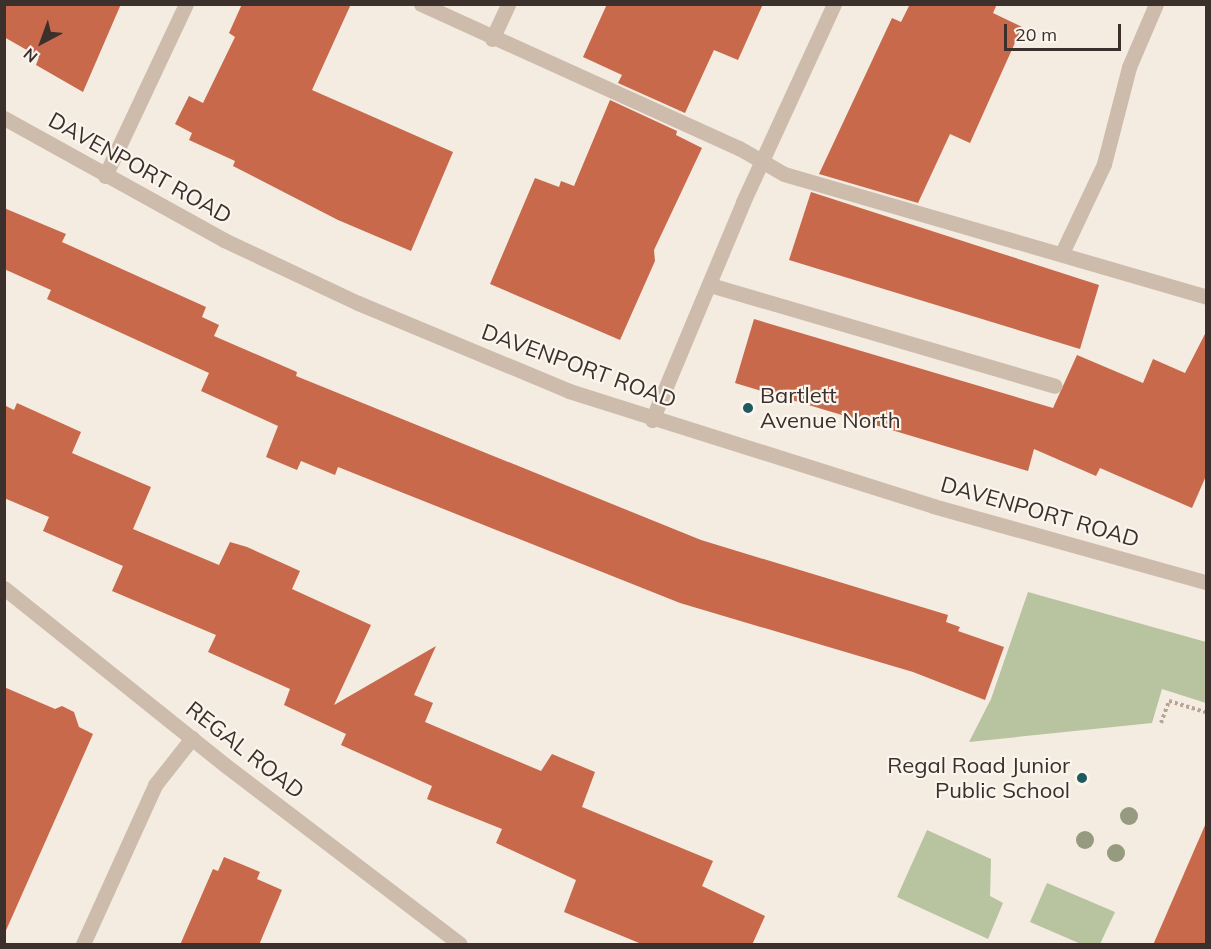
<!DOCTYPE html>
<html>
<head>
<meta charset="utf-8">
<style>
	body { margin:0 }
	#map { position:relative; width:1211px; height:949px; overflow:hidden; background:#f4ebe1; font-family:Mulish,sans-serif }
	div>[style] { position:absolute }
	.green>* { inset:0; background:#b8c4a0 }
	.building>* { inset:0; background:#c8694b }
	.path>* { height:4px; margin-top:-2px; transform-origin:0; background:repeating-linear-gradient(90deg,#b9a596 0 3px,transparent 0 6px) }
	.service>* { height:15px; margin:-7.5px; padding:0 7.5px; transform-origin:7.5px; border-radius:7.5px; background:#cdbbac }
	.minor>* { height:15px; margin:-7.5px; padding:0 7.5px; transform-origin:7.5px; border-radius:7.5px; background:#cdbbac }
	.tertiary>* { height:15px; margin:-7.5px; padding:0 7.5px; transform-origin:7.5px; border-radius:7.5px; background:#cdbbac }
	.trees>* { width:18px; height:18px; margin:-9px; border-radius:50%; background:#969b7f }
	.dots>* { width:16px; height:16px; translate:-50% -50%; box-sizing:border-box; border:3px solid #fbf5ee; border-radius:50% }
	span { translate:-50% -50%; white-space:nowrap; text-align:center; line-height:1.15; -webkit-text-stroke:4.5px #fbf5ee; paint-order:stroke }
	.street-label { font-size:22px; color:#3b302b }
	.poi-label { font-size:22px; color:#3b302b }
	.left { translate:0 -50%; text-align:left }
	.right { translate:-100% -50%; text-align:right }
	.frame { position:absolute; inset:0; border:6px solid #3b302b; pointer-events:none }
	.north { position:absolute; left:12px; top:12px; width:60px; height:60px; -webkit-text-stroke:4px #fbf5ee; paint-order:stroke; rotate:221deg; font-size:16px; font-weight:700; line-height:24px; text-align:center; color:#3b302b }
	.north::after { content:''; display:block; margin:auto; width:21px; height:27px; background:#3b302b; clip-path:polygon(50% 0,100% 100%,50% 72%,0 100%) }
	.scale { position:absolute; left:1004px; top:24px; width:117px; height:27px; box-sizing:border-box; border:3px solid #3b302b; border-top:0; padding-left:8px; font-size:18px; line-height:21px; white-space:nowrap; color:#3b302b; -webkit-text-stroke:4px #fbf5ee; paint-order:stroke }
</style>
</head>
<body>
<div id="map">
	<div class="green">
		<div style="clip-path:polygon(1028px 592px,1206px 642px,1206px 703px,1162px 689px,1152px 723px,969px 742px,991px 699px)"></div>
		<div style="clip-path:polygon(927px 830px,991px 859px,990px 896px,1003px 903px,988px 939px,897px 897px)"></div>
		<div style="clip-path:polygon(1047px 883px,1115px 912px,1100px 944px,1081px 944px,1030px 922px)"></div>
	</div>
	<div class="building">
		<div style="clip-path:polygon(4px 4px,121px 4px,83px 92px,36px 65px,39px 57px,4px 37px)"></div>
		<div style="clip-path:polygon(242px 4px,351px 4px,312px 90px,453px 152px,411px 251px,338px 220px,233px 166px,235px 161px,189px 140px,192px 133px,175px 124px,189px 96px,203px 103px,235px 37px,229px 33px)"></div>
		<div style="clip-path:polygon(607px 4px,763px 4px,738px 60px,714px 50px,685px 113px,618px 83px,622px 75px,583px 57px)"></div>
		<div style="clip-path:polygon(910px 4px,997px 4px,993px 13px,1022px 27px,970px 143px,950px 134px,918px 203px,819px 174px,892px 18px,901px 22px)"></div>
		<div style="clip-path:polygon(610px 100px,677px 131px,676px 135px,702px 148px,654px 250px,655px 261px,620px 340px,490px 284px,535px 178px,559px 187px,561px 181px,574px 186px)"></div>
		<div style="clip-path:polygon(811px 192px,1099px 285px,1080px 349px,789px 260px)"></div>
		<div style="clip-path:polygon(4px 208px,66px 234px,62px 242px,206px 307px,202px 317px,219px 325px,214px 336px,297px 372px,296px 376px,701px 540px,948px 615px,946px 622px,960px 627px,958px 631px,1004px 647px,985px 700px,913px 672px,680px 603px,338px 467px,335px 475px,301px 461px,297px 470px,266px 457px,278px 426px,201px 391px,209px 373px,47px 299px,51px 290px,4px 269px)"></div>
		<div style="clip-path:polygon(754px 319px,1053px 408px,1077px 355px,1143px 383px,1153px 359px,1185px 373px,1206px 332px,1206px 476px,1192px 508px,1100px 468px,1096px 476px,1034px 449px,1028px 471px,735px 383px)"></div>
		<div style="clip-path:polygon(17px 403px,81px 432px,72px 453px,151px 487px,133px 529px,219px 565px,230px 542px,247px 547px,300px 571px,292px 589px,371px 625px,334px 705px,436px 646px,414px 695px,433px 703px,425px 722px,541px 771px,552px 754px,595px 772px,582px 807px,713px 861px,702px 886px,765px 916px,752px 945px,644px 945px,564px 912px,576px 880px,496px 843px,502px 829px,427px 799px,432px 786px,341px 745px,346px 734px,284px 705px,290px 689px,208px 652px,216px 635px,112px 591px,123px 566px,43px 531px,49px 517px,4px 498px,4px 405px,14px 410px)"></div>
		<div style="clip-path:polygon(4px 687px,55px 709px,62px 706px,74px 712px,79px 727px,93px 734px,4px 935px)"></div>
		<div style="clip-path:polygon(1206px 823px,1206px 945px,1153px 945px)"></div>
		<div style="clip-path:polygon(224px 857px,260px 872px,257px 879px,282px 890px,259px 945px,180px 945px,213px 869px,218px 871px)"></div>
	</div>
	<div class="path">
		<div style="left:1161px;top:723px;width:23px;rotate:-70deg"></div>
		<div style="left:1169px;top:701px;width:39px;rotate:17deg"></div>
	</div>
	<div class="service">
		<div style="left:421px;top:4px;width:349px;rotate:24.4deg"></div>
		<div style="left:739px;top:148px;width:52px;rotate:30deg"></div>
		<div style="left:784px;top:174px;width:440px;rotate:16.2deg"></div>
		<div style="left:492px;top:39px;width:38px;rotate:-65deg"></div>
		<div style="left:1062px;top:253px;width:98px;rotate:-64.7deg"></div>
		<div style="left:1104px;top:164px;width:100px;rotate:-75.5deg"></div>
		<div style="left:1129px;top:67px;width:69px;rotate:-66.8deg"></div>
		<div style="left:710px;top:285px;width:359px;rotate:16.3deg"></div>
	</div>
	<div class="minor">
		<div style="left:105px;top:176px;width:190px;rotate:-64.8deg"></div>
		<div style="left:652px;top:420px;width:236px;rotate:-67.3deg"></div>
		<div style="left:743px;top:202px;width:218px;rotate:-65.3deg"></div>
		<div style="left:4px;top:588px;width:283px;rotate:38.7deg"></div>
		<div style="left:225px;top:765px;width:295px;rotate:37.3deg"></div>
		<div style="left:83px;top:944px;width:175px;rotate:-65.6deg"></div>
		<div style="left:155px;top:785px;width:60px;rotate:-51.8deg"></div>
	</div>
	<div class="tertiary">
		<div style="left:4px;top:118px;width:252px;rotate:29deg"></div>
		<div style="left:224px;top:240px;width:148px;rotate:25.2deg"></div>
		<div style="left:358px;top:303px;width:229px;rotate:22.6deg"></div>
		<div style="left:569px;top:391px;width:382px;rotate:17.5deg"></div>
		<div style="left:933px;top:506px;width:283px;rotate:15.6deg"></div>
	</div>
	<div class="trees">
		<div style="left:1129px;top:816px"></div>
		<div style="left:1085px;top:840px"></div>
		<div style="left:1116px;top:853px"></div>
	</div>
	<div class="dots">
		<div style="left:748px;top:408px;background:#1f5a5e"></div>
		<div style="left:1082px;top:778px;background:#1f5a5e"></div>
	</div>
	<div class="street-label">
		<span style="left:140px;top:168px;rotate:29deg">DAVENPORT ROAD</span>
		<span style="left:579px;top:366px;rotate:20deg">DAVENPORT ROAD</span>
		<span style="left:1040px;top:512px;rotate:16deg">DAVENPORT ROAD</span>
		<span style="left:245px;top:750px;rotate:38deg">REGAL ROAD</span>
	</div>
	<div class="poi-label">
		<span class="left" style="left:760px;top:408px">Bartlett<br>Avenue North</span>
		<span class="right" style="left:1070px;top:778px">Regal Road Junior<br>Public School</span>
	</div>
	<div class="frame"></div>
	<div class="north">N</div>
	<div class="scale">20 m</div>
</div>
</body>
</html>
